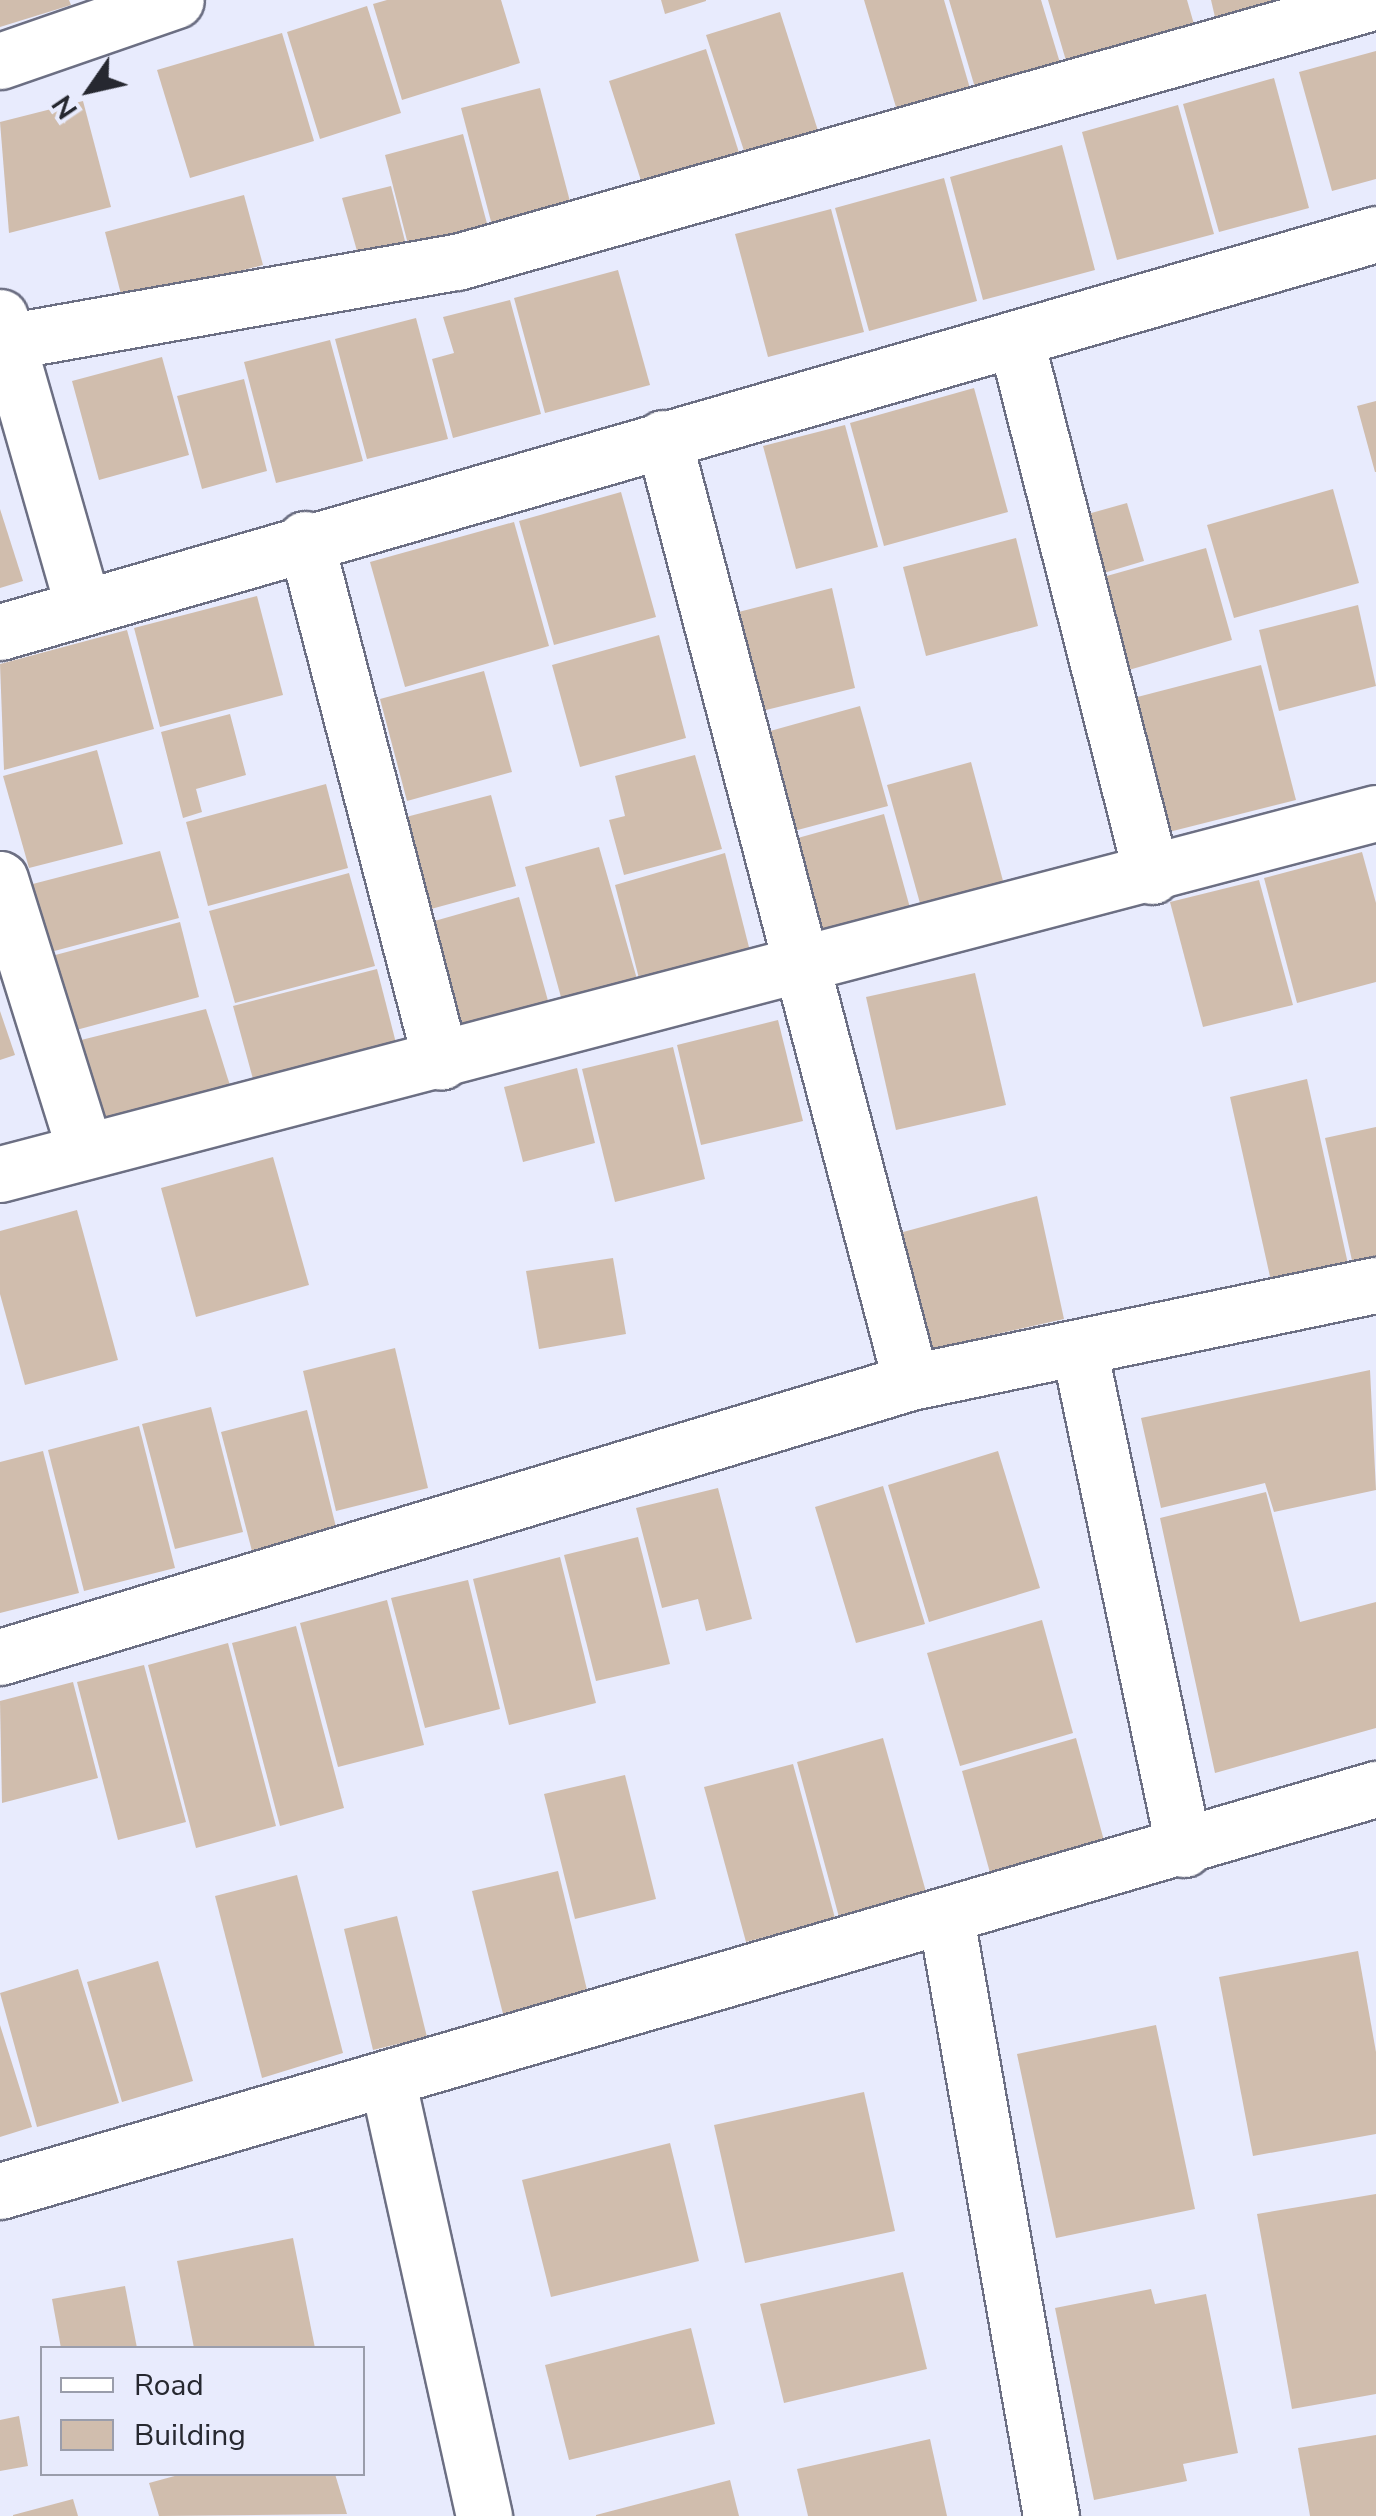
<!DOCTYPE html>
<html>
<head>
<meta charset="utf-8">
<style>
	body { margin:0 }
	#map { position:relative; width:1376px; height:2516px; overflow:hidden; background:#e8ebfd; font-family:"Nunito Sans",sans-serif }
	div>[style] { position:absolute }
	.building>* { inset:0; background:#d0bdad }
	.roads { filter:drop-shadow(2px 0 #6c6f83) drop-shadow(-2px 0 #6c6f83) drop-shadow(0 2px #6c6f83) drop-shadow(0 -2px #6c6f83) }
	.street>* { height:55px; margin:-27.5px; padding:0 27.5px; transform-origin:27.5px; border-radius:27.5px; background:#fff }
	span { translate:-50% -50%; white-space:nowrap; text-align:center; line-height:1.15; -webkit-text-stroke:8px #e8ebfd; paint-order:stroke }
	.legend { position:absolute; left:40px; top:2346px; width:325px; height:130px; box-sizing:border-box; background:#e8ebfd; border:2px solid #9a9dab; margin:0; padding:12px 18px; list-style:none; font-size:30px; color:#262830 }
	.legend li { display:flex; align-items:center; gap:20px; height:50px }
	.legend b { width:50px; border:2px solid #9a9dab }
	.north { position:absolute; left:40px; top:40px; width:100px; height:100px; -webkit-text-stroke:8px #e8ebfd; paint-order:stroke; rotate:236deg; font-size:28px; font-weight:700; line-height:40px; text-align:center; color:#262830 }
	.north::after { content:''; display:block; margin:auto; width:35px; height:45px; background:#262830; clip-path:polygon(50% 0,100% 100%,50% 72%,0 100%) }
</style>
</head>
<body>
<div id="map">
	<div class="building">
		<div style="clip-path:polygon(0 0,69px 0,71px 5px,0 27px)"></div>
		<div style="clip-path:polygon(387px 0,501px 0,520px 63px,402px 100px,373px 4px)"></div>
		<div style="clip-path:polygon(661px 0,706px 0,706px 1px,665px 14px)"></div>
		<div style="clip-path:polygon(864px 0,944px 0,974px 102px,901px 124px)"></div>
		<div style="clip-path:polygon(949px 0,1041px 0,1064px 76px,979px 101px)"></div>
		<div style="clip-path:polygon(1048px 0,1187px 0,1198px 38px,1070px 74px)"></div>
		<div style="clip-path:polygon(1211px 0,1279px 0,1279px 1px,1215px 17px)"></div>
		<div style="clip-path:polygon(367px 6px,401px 113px,320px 139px,287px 32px)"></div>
		<div style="clip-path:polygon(780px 12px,820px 137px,747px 160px,706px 35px)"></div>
		<div style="clip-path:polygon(282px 33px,314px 141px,190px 178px,157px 70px)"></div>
		<div style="clip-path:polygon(706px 49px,742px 162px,645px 193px,609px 81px)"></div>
		<div style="clip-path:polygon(1376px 51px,1376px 179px,1332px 191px,1299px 72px)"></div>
		<div style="clip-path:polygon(1274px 78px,1309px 208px,1219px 232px,1183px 104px)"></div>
		<div style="clip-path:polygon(540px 88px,572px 209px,493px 229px,461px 108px)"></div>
		<div style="clip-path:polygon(83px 101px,111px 207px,9px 233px,0 122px)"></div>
		<div style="clip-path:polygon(1178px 105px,1214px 234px,1117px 260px,1082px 132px)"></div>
		<div style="clip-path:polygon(463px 134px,489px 231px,410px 252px,385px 155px)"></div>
		<div style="clip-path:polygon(1062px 145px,1095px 270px,983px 300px,950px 177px)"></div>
		<div style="clip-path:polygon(944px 178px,977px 301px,869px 331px,835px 208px)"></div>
		<div style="clip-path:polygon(391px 186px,408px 253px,361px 265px,342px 198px)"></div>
		<div style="clip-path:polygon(244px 195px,263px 265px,123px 302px,105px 232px)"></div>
		<div style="clip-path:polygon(831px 209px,864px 332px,768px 357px,735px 234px)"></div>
		<div style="clip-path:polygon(618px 270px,650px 385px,545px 413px,514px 298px)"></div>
		<div style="clip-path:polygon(510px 300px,541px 414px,453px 438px,432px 359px,454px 353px,443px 317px)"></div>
		<div style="clip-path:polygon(416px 318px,448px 439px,367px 459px,335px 339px)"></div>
		<div style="clip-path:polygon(330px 340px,363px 461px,276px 483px,244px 362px)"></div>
		<div style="clip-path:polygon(162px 357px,189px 455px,99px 480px,72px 381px)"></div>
		<div style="clip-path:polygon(244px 379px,267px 471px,202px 489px,177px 396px)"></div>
		<div style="clip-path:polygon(974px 388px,1008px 512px,884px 546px,850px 423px)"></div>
		<div style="clip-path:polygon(1376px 401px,1376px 472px,1375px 472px,1357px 406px)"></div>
		<div style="clip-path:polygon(845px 425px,878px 547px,796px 569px,763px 446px)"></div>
		<div style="clip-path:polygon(1333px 489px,1359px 583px,1234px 618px,1207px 525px)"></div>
		<div style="clip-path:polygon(621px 492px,656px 617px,554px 645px,519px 521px)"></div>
		<div style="clip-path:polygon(1127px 503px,1144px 561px,1087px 578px,1070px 519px)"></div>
		<div style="clip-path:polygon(0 509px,23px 581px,0 588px)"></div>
		<div style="clip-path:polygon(514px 522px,549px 646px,405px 687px,370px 562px)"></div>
		<div style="clip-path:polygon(1016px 538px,1038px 626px,926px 656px,903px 567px)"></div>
		<div style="clip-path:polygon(1206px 548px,1232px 640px,1115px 674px,1089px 581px)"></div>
		<div style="clip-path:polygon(832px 588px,855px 688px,742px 716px,719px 617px)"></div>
		<div style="clip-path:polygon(257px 596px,283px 695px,160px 727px,134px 628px)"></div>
		<div style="clip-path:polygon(1358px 605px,1376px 686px,1279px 711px,1259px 630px)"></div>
		<div style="clip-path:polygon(127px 630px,154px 729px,4px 770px,0 664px)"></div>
		<div style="clip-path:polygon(659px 635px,686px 738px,580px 767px,552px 665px)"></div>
		<div style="clip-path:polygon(1261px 665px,1296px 800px,1153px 836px,1118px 702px)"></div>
		<div style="clip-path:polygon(484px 671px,512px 772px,407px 801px,380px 699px)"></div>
		<div style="clip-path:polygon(860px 706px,888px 806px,790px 832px,763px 733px)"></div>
		<div style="clip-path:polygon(230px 714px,246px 775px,196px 789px,202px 812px,183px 818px,161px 732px)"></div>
		<div style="clip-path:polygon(97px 750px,123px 844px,29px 868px,3px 776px)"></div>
		<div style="clip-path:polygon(695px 755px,722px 849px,624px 875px,609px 820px,625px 816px,615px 776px)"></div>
		<div style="clip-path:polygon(971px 762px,1006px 892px,923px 914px,887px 785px)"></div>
		<div style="clip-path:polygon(326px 784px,348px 868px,208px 906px,186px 822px)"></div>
		<div style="clip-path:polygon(491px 795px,516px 886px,431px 909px,406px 817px)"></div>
		<div style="clip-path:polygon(884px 814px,912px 915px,814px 941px,787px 841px)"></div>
		<div style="clip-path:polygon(599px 847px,639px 986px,564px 1008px,525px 867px)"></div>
		<div style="clip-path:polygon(160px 851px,179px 918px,43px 954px,25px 886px)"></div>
		<div style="clip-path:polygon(1362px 852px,1376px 903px,1376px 982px,1297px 1003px,1264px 878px)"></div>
		<div style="clip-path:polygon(725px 853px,752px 959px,642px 990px,615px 885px)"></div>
		<div style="clip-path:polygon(349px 873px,375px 966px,235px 1003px,209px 911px)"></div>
		<div style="clip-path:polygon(1259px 880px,1293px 1005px,1203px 1027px,1170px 902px)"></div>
		<div style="clip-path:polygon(519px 897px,552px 1015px,450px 1044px,417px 926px)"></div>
		<div style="clip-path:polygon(180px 922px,199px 997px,65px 1033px,44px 958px)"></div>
		<div style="clip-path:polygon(377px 969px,396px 1043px,253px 1079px,233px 1006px)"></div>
		<div style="clip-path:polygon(975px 973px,1006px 1105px,896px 1130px,866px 997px)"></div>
		<div style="clip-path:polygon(206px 1009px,233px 1095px,89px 1132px,65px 1044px)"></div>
		<div style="clip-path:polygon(0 1011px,15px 1055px,0 1060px)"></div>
		<div style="clip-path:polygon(778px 1020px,803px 1121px,701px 1145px,677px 1045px)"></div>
		<div style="clip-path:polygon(673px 1047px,705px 1179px,615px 1202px,582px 1069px)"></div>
		<div style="clip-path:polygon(577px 1068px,595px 1143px,523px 1162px,504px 1087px)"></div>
		<div style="clip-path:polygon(1307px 1079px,1348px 1264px,1271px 1281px,1230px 1097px)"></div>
		<div style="clip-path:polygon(1376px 1127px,1376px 1260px,1353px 1265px,1325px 1138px)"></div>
		<div style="clip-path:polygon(273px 1157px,309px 1285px,196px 1317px,161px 1188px)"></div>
		<div style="clip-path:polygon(1037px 1196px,1064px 1319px,917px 1352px,892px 1235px)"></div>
		<div style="clip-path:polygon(77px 1210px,118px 1360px,25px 1385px,0 1294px,0 1231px)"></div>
		<div style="clip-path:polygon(613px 1258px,626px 1334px,539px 1349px,526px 1271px)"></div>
		<div style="clip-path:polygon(395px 1348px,428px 1488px,336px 1511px,303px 1371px)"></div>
		<div style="clip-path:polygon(1370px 1370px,1376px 1490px,1274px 1512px,1265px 1483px,1161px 1508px,1141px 1418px)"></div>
		<div style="clip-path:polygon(211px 1407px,243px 1532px,175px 1549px,142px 1424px)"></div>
		<div style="clip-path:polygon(307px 1410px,337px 1531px,252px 1551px,221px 1432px)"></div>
		<div style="clip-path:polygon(139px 1426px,175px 1568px,84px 1591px,48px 1450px)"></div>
		<div style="clip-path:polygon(43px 1451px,79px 1593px,0 1613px,0 1462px)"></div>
		<div style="clip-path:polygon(998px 1451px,1040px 1588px,929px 1622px,888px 1485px)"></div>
		<div style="clip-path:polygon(883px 1486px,925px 1624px,856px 1643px,815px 1507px)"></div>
		<div style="clip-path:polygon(718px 1488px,752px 1619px,706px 1631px,698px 1599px,662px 1608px,636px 1508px)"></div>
		<div style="clip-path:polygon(1266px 1492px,1300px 1622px,1376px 1602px,1376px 1728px,1215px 1773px,1160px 1518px)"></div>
		<div style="clip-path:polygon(638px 1537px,670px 1664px,596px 1681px,564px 1555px)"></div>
		<div style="clip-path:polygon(560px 1557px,596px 1703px,509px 1725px,473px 1579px)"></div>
		<div style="clip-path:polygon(468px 1580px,500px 1709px,425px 1728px,391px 1598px)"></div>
		<div style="clip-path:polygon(387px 1600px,424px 1745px,338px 1767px,300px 1623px)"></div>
		<div style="clip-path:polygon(1042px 1620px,1073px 1733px,960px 1766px,927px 1653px)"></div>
		<div style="clip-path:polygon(296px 1626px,344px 1808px,280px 1826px,232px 1643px)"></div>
		<div style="clip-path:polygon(228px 1643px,276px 1826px,196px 1848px,148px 1665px)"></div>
		<div style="clip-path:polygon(144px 1665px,186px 1822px,118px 1840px,77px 1682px)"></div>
		<div style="clip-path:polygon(73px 1682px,98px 1778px,2px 1803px,0 1701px)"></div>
		<div style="clip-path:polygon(883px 1738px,926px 1892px,839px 1917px,797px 1762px)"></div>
		<div style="clip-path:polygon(1076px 1738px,1106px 1848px,992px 1880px,962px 1771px)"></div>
		<div style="clip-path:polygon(793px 1764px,835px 1918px,746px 1942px,704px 1787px)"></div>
		<div style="clip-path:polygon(625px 1775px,656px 1899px,575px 1919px,544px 1794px)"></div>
		<div style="clip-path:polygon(558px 1871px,588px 1994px,503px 2014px,472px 1891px)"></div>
		<div style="clip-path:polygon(297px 1875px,343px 2053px,262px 2078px,215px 1896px)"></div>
		<div style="clip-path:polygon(397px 1916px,427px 2037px,373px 2050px,344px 1929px)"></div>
		<div style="clip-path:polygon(1358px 1951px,1376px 2052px,1376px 2134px,1253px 2156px,1219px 1977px)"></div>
		<div style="clip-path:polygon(158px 1961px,193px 2081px,122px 2102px,87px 1982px)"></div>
		<div style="clip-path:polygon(78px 1969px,119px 2103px,37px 2127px,0 1993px)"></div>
		<div style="clip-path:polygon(0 2025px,32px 2127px,0 2137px)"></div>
		<div style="clip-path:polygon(1156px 2025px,1195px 2209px,1056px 2238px,1017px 2054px)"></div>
		<div style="clip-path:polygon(864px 2092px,895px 2231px,745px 2263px,714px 2125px)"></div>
		<div style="clip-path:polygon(670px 2143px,699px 2261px,551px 2297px,522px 2180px)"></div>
		<div style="clip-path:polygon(1376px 2194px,1376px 2394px,1292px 2409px,1257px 2214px)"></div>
		<div style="clip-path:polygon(293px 2238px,315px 2348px,194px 2348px,177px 2261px)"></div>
		<div style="clip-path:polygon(903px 2272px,927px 2369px,784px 2403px,760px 2304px)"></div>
		<div style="clip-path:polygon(125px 2286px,137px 2348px,61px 2348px,52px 2299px)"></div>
		<div style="clip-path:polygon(1151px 2289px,1155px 2304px,1206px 2294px,1238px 2453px,1183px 2464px,1187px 2481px,1094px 2500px,1055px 2308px)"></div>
		<div style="clip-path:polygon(691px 2328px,715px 2424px,569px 2460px,545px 2365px)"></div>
		<div style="clip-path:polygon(19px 2416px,28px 2466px,0 2471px,0 2420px)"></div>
		<div style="clip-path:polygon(1376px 2435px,1376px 2516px,1310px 2516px,1298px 2448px)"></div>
		<div style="clip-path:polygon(930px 2439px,947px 2516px,808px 2516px,797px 2469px)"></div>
		<div style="clip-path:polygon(182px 2474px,335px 2474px,347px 2514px,159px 2516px,149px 2483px)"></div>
		<div style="clip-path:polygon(730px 2480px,739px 2516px,596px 2516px,596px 2515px)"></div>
		<div style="clip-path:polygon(73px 2499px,78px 2516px,13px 2516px,13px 2515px)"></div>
	</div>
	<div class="roads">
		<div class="street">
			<div style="left:0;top:61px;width:186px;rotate:-19.1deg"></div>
			<div style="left:0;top:317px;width:301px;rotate:74deg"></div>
			<div style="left:1016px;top:341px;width:552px;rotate:75.74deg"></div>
			<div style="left:6px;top:342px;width:458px;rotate:-10.1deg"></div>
			<div style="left:457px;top:262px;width:955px;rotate:-15.85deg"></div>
			<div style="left:663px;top:438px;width:976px;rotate:75.28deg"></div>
			<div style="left:305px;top:539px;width:540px;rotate:75.42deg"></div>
			<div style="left:0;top:632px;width:1432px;rotate:-16.13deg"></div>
			<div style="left:0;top:879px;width:285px;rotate:72.6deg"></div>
			<div style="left:0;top:1174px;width:1423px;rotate:-14.7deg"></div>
			<div style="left:1079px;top:1349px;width:511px;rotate:78.14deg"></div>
			<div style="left:0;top:1657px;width:952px;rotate:-16.8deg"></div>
			<div style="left:911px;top:1382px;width:475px;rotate:-11.8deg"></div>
			<div style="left:946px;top:1918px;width:607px;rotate:80.04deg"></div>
			<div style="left:388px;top:2083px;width:444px;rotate:77.5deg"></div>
			<div style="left:0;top:2191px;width:1434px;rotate:-16.29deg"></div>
		</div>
	</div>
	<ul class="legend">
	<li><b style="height:12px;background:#fff"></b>Road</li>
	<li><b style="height:28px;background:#d0bdad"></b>Building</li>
	</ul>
	<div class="north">N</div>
</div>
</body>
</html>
